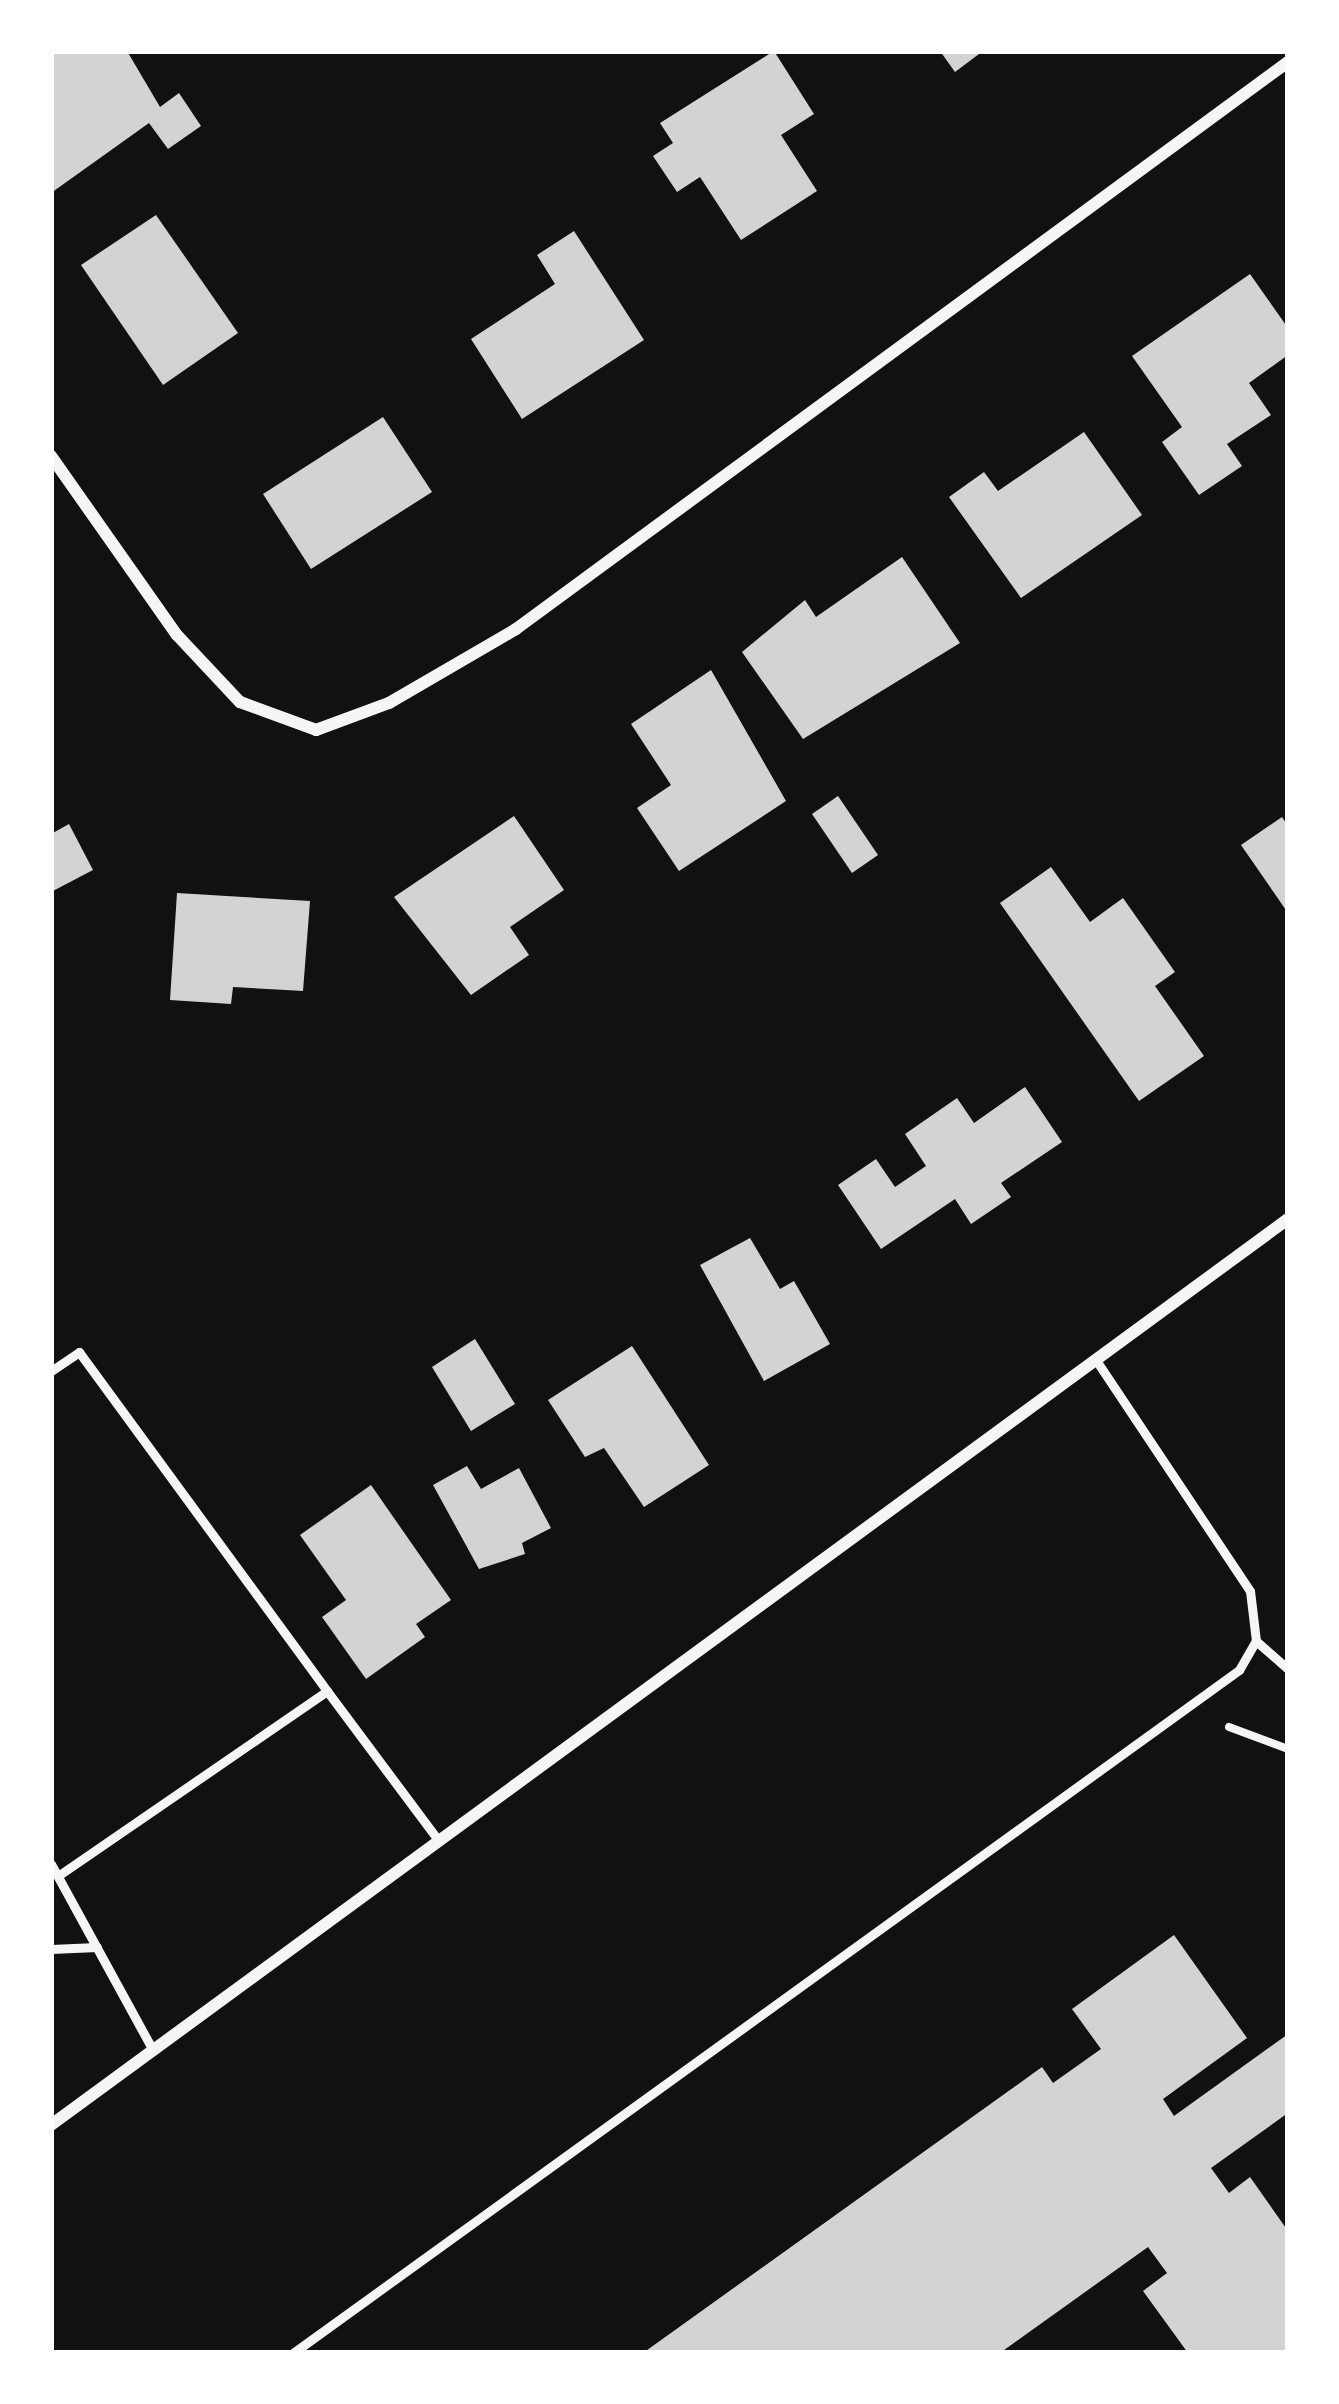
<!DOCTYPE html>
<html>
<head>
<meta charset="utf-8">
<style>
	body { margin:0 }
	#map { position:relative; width:1339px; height:2404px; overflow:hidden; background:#111; font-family:Raleway,sans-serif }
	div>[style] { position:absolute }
	.building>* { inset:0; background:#d3d3d3 }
	.path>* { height:8px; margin:-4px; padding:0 4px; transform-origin:4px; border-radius:4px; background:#f5f5f5 }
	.service>* { height:9px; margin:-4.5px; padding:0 4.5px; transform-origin:4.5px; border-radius:4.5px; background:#f5f5f5 }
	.minor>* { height:12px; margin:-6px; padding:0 6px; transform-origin:6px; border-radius:6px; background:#f5f5f5 }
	span { translate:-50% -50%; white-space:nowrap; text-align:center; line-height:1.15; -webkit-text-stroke:9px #fff; paint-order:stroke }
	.frame { position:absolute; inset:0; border:54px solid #fff; pointer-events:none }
</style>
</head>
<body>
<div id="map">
	<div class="building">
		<div style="clip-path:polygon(51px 51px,127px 51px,160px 107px,179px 93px,201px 126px,168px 149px,149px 123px,51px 193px)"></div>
		<div style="clip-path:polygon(774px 51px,814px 114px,781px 135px,817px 191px,741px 240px,700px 177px,677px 192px,653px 156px,673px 143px,660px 123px)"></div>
		<div style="clip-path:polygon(940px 51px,983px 51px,955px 72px)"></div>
		<div style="clip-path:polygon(156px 215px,238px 333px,163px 385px,81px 265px)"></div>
		<div style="clip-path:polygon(574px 231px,644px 340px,522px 419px,471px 339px,555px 284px,537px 255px)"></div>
		<div style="clip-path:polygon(1250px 274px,1288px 328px,1288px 355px,1249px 383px,1271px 415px,1227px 444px,1242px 466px,1199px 495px,1162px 442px,1182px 427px,1132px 356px)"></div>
		<div style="clip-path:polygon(383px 417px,432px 492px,311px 569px,263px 494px)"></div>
		<div style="clip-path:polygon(1084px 432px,1142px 515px,1021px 598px,949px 497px,984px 472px,998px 491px)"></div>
		<div style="clip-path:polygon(902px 557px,960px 643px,803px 739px,742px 652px,805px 600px,816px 617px)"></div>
		<div style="clip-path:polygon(711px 670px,786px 801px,679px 871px,637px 808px,671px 785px,631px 724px)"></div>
		<div style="clip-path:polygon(838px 796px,878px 855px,852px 873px,812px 814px)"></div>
		<div style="clip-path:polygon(514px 816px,564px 890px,510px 927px,529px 955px,471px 995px,394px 897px)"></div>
		<div style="clip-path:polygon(1282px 817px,1288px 826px,1288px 913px,1241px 845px)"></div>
		<div style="clip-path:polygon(69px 824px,93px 870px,51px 892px,51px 834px)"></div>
		<div style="clip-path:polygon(1051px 867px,1090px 922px,1123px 898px,1175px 972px,1155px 986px,1204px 1056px,1139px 1101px,1000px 903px)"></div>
		<div style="clip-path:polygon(177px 893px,310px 901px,303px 991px,233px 987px,231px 1004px,170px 1000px)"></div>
		<div style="clip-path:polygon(1025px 1087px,1062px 1142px,1001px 1183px,1011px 1197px,971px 1224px,955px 1199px,881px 1249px,838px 1185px,876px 1159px,895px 1187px,926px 1166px,905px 1134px,957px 1098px,974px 1123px)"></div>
		<div style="clip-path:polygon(750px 1238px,780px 1289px,794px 1281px,830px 1344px,764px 1381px,700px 1265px)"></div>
		<div style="clip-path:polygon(475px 1339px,515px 1404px,471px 1431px,432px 1367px)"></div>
		<div style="clip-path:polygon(632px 1346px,709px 1465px,644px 1507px,604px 1448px,585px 1457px,548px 1400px)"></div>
		<div style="clip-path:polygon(467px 1466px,481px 1489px,519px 1468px,551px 1528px,522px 1543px,525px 1554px,479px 1569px,433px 1485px)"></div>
		<div style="clip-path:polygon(371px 1485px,451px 1600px,416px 1624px,425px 1637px,366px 1679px,322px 1617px,346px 1600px,300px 1535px)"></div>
		<div style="clip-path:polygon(1174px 1935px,1247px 2038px,1163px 2099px,1174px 2116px,1288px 2034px,1288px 2113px,1211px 2168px,1229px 2193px,1250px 2177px,1288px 2231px,1288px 2353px,1188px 2353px,1143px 2291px,1167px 2273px,1148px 2247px,1000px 2353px,643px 2353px,1042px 2067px,1053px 2083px,1101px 2049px,1072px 2009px)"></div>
	</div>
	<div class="path">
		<div style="left:1229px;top:1727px;width:63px;rotate:20.4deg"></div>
	</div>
	<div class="service">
		<div style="left:51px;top:1371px;width:34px;rotate:-34deg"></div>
		<div style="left:79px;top:1352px;width:420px;rotate:53.8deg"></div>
		<div style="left:327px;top:1691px;width:326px;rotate:145.5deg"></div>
		<div style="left:1256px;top:1641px;width:43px;rotate:41.2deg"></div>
		<div style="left:327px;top:1691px;width:187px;rotate:53.3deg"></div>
		<div style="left:51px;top:1864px;width:212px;rotate:61.3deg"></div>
		<div style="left:51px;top:1949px;width:46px;rotate:-2.5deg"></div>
		<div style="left:293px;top:2353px;width:1167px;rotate:-35.83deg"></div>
		<div style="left:1239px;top:1670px;width:34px;rotate:-60deg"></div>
		<div style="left:1256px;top:1641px;width:50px;rotate:-96.8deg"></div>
		<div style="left:1250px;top:1591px;width:278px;rotate:-123.7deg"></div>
	</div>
	<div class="minor">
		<div style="left:51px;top:456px;width:219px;rotate:54.9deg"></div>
		<div style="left:177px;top:635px;width:92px;rotate:46.8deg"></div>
		<div style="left:240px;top:702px;width:81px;rotate:20.2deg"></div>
		<div style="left:316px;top:730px;width:78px;rotate:-20.3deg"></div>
		<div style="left:389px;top:703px;width:147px;rotate:-30.2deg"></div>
		<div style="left:516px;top:629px;width:958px;rotate:-36.3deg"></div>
		<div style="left:51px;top:2125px;width:1533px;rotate:-36.22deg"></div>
	</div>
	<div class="frame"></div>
</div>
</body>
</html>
